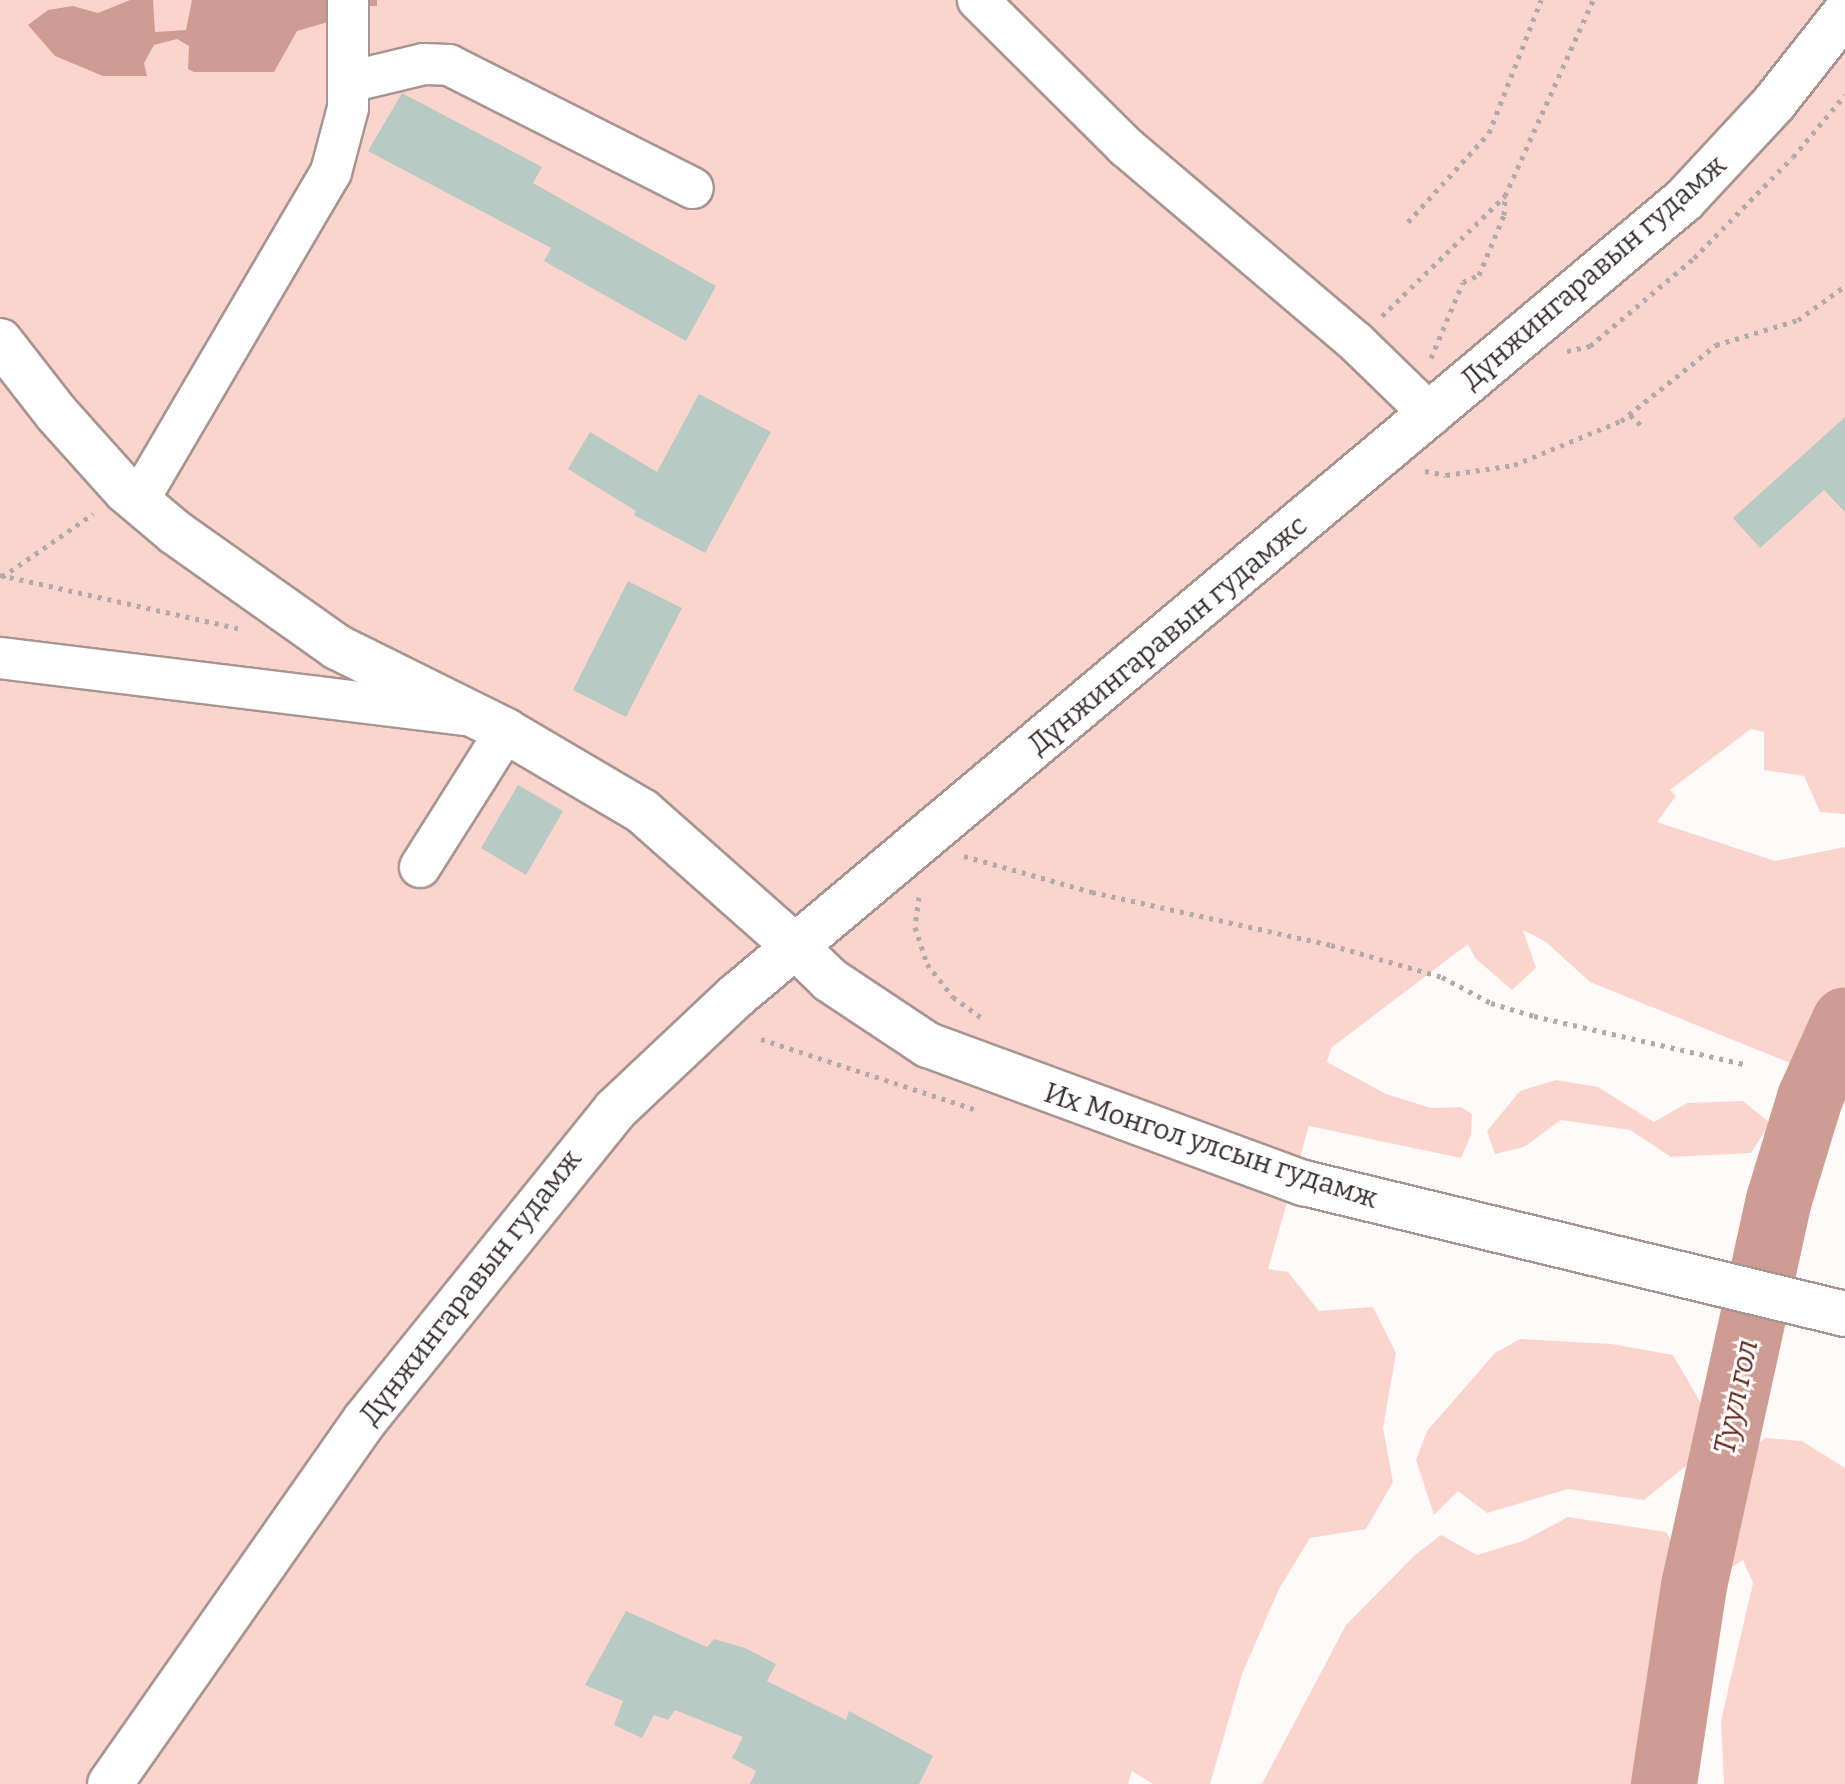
<!DOCTYPE html>
<html>
<head>
<meta charset="utf-8">
<style>
	body { margin:0 }
	#map { position:relative; width:1845px; height:1784px; overflow:hidden; background:#fefaf9; font-family:Bitter,serif }
	div>[style] { position:absolute }
	.green>* { inset:0; background:#fbd5cd }
	.water>* { inset:0; background:#ce9c92 }
	.river>* { height:66px; margin:-33px; padding:0 33px; transform-origin:33px; border-radius:33px; background:#ce9c92 }
	.building>* { inset:0; background:#b7cac4 }
	.path>* { height:5px; margin-top:-2.5px; transform-origin:0; background:repeating-linear-gradient(90deg,#b0aaa9 0 4px,transparent 0 10px) }
	.roads { filter:drop-shadow(2px 0 #a79591) drop-shadow(-2px 0 #a79591) drop-shadow(0 2px #a79591) drop-shadow(0 -2px #a79591) }
	.minor>* { height:40px; margin:-20px; padding:0 20px; transform-origin:20px; border-radius:20px; background:#fff }
	.tertiary>* { height:44px; margin:-22px; padding:0 22px; transform-origin:22px; border-radius:22px; background:#fff }
	.primary>* { height:44px; margin:-22px; padding:0 22px; transform-origin:22px; border-radius:22px; background:#fff }
	span { translate:-50% -50%; white-space:nowrap; text-align:center; line-height:1.15; -webkit-text-stroke:6px #fff; paint-order:stroke }
	.street-label { font-size:28px; color:#372f2d }
	.water-label { font-size:30px; color:#65261c; font-style:italic }
</style>
</head>
<body>
<div id="map">
	<div class="green">
		<div style="clip-path:polygon(0 0,1845px 0,1845px 814px,1820px 812px,1804px 776px,1764px 770px,1764px 732px,1751px 729px,1670px 790px,1676px 796px,1657px 822px,1775px 861px,1845px 847px,1845px 988px,1795px 1065px,1590px 982px,1546px 942px,1523px 930px,1536px 968px,1512px 990px,1475px 958px,1468px 944px,1331px 1048px,1327px 1062px,1386px 1094px,1431px 1108px,1461px 1107px,1472px 1114px,1471px 1135px,1461px 1158px,1309px 1126px,1268px 1269px,1288px 1272px,1319px 1311px,1373px 1307px,1396px 1353px,1383px 1428px,1393px 1482px,1366px 1529px,1310px 1538px,1279px 1589px,1242px 1674px,1210px 1784px,1153px 1784px,1132px 1771px,1128px 1784px,0 1784px)"></div>
		<div style="clip-path:polygon(1556px 1080px,1598px 1087px,1654px 1122px,1687px 1103px,1743px 1101px,1770px 1123px,1751px 1153px,1671px 1157px,1630px 1130px,1561px 1120px,1524px 1147px,1495px 1154px,1487px 1131px,1520px 1091px)"></div>
		<div style="clip-path:polygon(1520px 1339px,1612px 1344px,1673px 1355px,1702px 1405px,1688px 1464px,1644px 1500px,1568px 1489px,1487px 1513px,1458px 1491px,1434px 1515px,1416px 1460px,1427px 1431px,1495px 1353px)"></div>
		<div style="clip-path:polygon(1765px 1438px,1802px 1441px,1845px 1468px,1845px 1784px,1724px 1784px,1721px 1720px,1753px 1583px,1743px 1560px,1712px 1580px,1706px 1552px,1741px 1458px)"></div>
		<div style="clip-path:polygon(1568px 1517px,1666px 1532px,1677px 1551px,1635px 1784px,1262px 1784px,1346px 1625px,1415px 1555px,1441px 1535px,1477px 1555px,1523px 1541px)"></div>
	</div>
	<div class="water">
		<div style="clip-path:polygon(130px 0,153px 0,155px 32px,186px 30px,192px 0,377px 0,377px 6px,328px 6px,328px 22px,297px 31px,274px 72px,194px 72px,188px 69px,189px 46px,177px 39px,154px 45px,144px 63px,147px 76px,103px 76px,55px 56px,28px 25px,48px 10px,73px 6px,98px 13px)"></div>
	</div>
	<div class="river">
		<div style="left:1664px;top:1784px;width:200px;rotate:-81.4deg"></div>
		<div style="left:1694px;top:1586px;width:395px;rotate:-77.6deg"></div>
		<div style="left:1779px;top:1200px;width:107px;rotate:-73.1deg"></div>
		<div style="left:1810px;top:1098px;width:85px;rotate:-65.8deg"></div>
	</div>
	<div class="building">
		<div style="clip-path:polygon(402px 93px,542px 167px,533px 183px,716px 286px,686px 341px,544px 261px,551px 248px,368px 151px)"></div>
		<div style="clip-path:polygon(699px 394px,771px 432px,705px 553px,634px 515px,636px 511px,568px 469px,590px 432px,657px 472px)"></div>
		<div style="clip-path:polygon(1845px 417px,1845px 512px,1824px 490px,1760px 548px,1733px 518px)"></div>
		<div style="clip-path:polygon(628px 581px,682px 608px,626px 717px,573px 690px)"></div>
		<div style="clip-path:polygon(518px 785px,563px 811px,526px 875px,481px 848px)"></div>
		<div style="clip-path:polygon(626px 1611px,707px 1647px,714px 1639px,745px 1648px,776px 1664px,767px 1681px,846px 1720px,849px 1711px,933px 1756px,919px 1784px,750px 1784px,756px 1771px,732px 1758px,743px 1737px,675px 1710px,668px 1720px,654px 1715px,642px 1738px,614px 1725px,623px 1701px,585px 1685px)"></div>
	</div>
	<div class="path">
		<div style="left:1408px;top:222px;width:120px;rotate:-47.7deg"></div>
		<div style="left:1489px;top:133px;width:143px;rotate:-68.6deg"></div>
		<div style="left:1382px;top:316px;width:172px;rotate:-44.3deg"></div>
		<div style="left:1505px;top:196px;width:215px;rotate:-65.8deg"></div>
		<div style="left:1567px;top:351px;width:24px;rotate:-12deg"></div>
		<div style="left:1590px;top:346px;width:136px;rotate:-40.2deg"></div>
		<div style="left:1694px;top:258px;width:141px;rotate:-45.6deg"></div>
		<div style="left:1793px;top:157px;width:81px;rotate:-50deg"></div>
		<div style="left:1431px;top:358px;width:82px;rotate:-67.2deg"></div>
		<div style="left:1463px;top:282px;width:17px;rotate:-24deg"></div>
		<div style="left:1479px;top:275px;width:65px;rotate:-67.4deg"></div>
		<div style="left:1504px;top:215px;width:18px;rotate:-87deg"></div>
		<div style="left:1630px;top:415px;width:18px;rotate:43deg"></div>
		<div style="left:1425px;top:471px;width:21px;rotate:11deg"></div>
		<div style="left:1446px;top:475px;width:69px;rotate:-8.4deg"></div>
		<div style="left:1514px;top:465px;width:116px;rotate:-22.4deg"></div>
		<div style="left:1621px;top:421px;width:122px;rotate:-38.7deg"></div>
		<div style="left:1716px;top:345px;width:86px;rotate:-17deg"></div>
		<div style="left:1798px;top:320px;width:58px;rotate:-35.9deg"></div>
		<div style="left:0;top:575px;width:244px;rotate:12.6deg"></div>
		<div style="left:2px;top:577px;width:111px;rotate:-34.7deg"></div>
		<div style="left:964px;top:856px;width:133px;rotate:15.7deg"></div>
		<div style="left:1092px;top:892px;width:245px;rotate:12.5deg"></div>
		<div style="left:1331px;top:945px;width:116px;rotate:16.1deg"></div>
		<div style="left:1442px;top:977px;width:55px;rotate:28deg"></div>
		<div style="left:1491px;top:1003px;width:45px;rotate:16.8deg"></div>
		<div style="left:1534px;top:1016px;width:215px;rotate:12.9deg"></div>
		<div style="left:919px;top:897px;width:30px;rotate:98deg"></div>
		<div style="left:915px;top:927px;width:39px;rotate:72deg"></div>
		<div style="left:927px;top:964px;width:42px;rotate:51.8deg"></div>
		<div style="left:953px;top:997px;width:37px;rotate:36deg"></div>
		<div style="left:761px;top:1039px;width:227px;rotate:18.2deg"></div>
	</div>
	<div class="roads">
		<div class="minor">
			<div style="left:978px;top:0;width:209px;rotate:44.8deg"></div>
			<div style="left:1126px;top:147px;width:302px;rotate:40.3deg"></div>
			<div style="left:1356px;top:342px;width:105px;rotate:44.2deg"></div>
			<div style="left:349px;top:82px;width:77px;rotate:-13.5deg"></div>
			<div style="left:424px;top:64px;width:25px;rotate:2deg"></div>
			<div style="left:449px;top:65px;width:273px;rotate:26.8deg"></div>
			<div style="left:138px;top:501px;width:381px;rotate:-59.6deg"></div>
			<div style="left:331px;top:172px;width:66px;rotate:-75.1deg"></div>
			<div style="left:348px;top:108px;width:108px;rotate:-90deg"></div>
			<div style="left:0;top:658px;width:468px;rotate:7deg"></div>
			<div style="left:420px;top:867px;width:161px;rotate:-57.7deg"></div>
		</div>
		<div class="tertiary">
			<div style="left:0;top:341px;width:91px;rotate:52.1deg"></div>
			<div style="left:56px;top:413px;width:105px;rotate:48.1deg"></div>
			<div style="left:126px;top:491px;width:65px;rotate:40deg"></div>
			<div style="left:176px;top:533px;width:197px;rotate:35.3deg"></div>
			<div style="left:337px;top:647px;width:189px;rotate:26.4deg"></div>
			<div style="left:506px;top:731px;width:158px;rotate:30.5deg"></div>
			<div style="left:642px;top:811px;width:207px;rotate:41.5deg"></div>
		</div>
		<div class="primary">
			<div style="left:797px;top:948px;width:46px;rotate:44.1deg"></div>
			<div style="left:830px;top:980px;width:118px;rotate:33.6deg"></div>
			<div style="left:928px;top:1045px;width:401px;rotate:20.2deg"></div>
			<div style="left:1304px;top:1183px;width:557px;rotate:13.61deg"></div>
			<div style="left:110px;top:1784px;width:444px;rotate:-55deg"></div>
			<div style="left:365px;top:1420px;width:398px;rotate:-51.1deg"></div>
			<div style="left:615px;top:1110px;width:166px;rotate:-43.3deg"></div>
			<div style="left:736px;top:996px;width:1238px;rotate:-40.02deg"></div>
			<div style="left:1684px;top:200px;width:132px;rotate:-47.1deg"></div>
			<div style="left:1774px;top:103px;width:115px;rotate:-51.7deg"></div>
		</div>
	</div>
	<div class="street-label">
		<span style="left:1594px;top:272px;rotate:-41deg">Дүнжингаравын гудамж</span>
		<span style="left:1168px;top:635px;rotate:-40deg">Дүнжингаравын гудамжс</span>
		<span style="left:1211px;top:1146px;rotate:18deg">Их Монгол улсын гудамж</span>
		<span style="left:471px;top:1287px;rotate:-52deg">Дүнжингаравын гудамж</span>
	</div>
	<div class="water-label">
		<span style="left:1736px;top:1397px;rotate:-78deg">Туул гол</span>
	</div>
</div>
</body>
</html>
